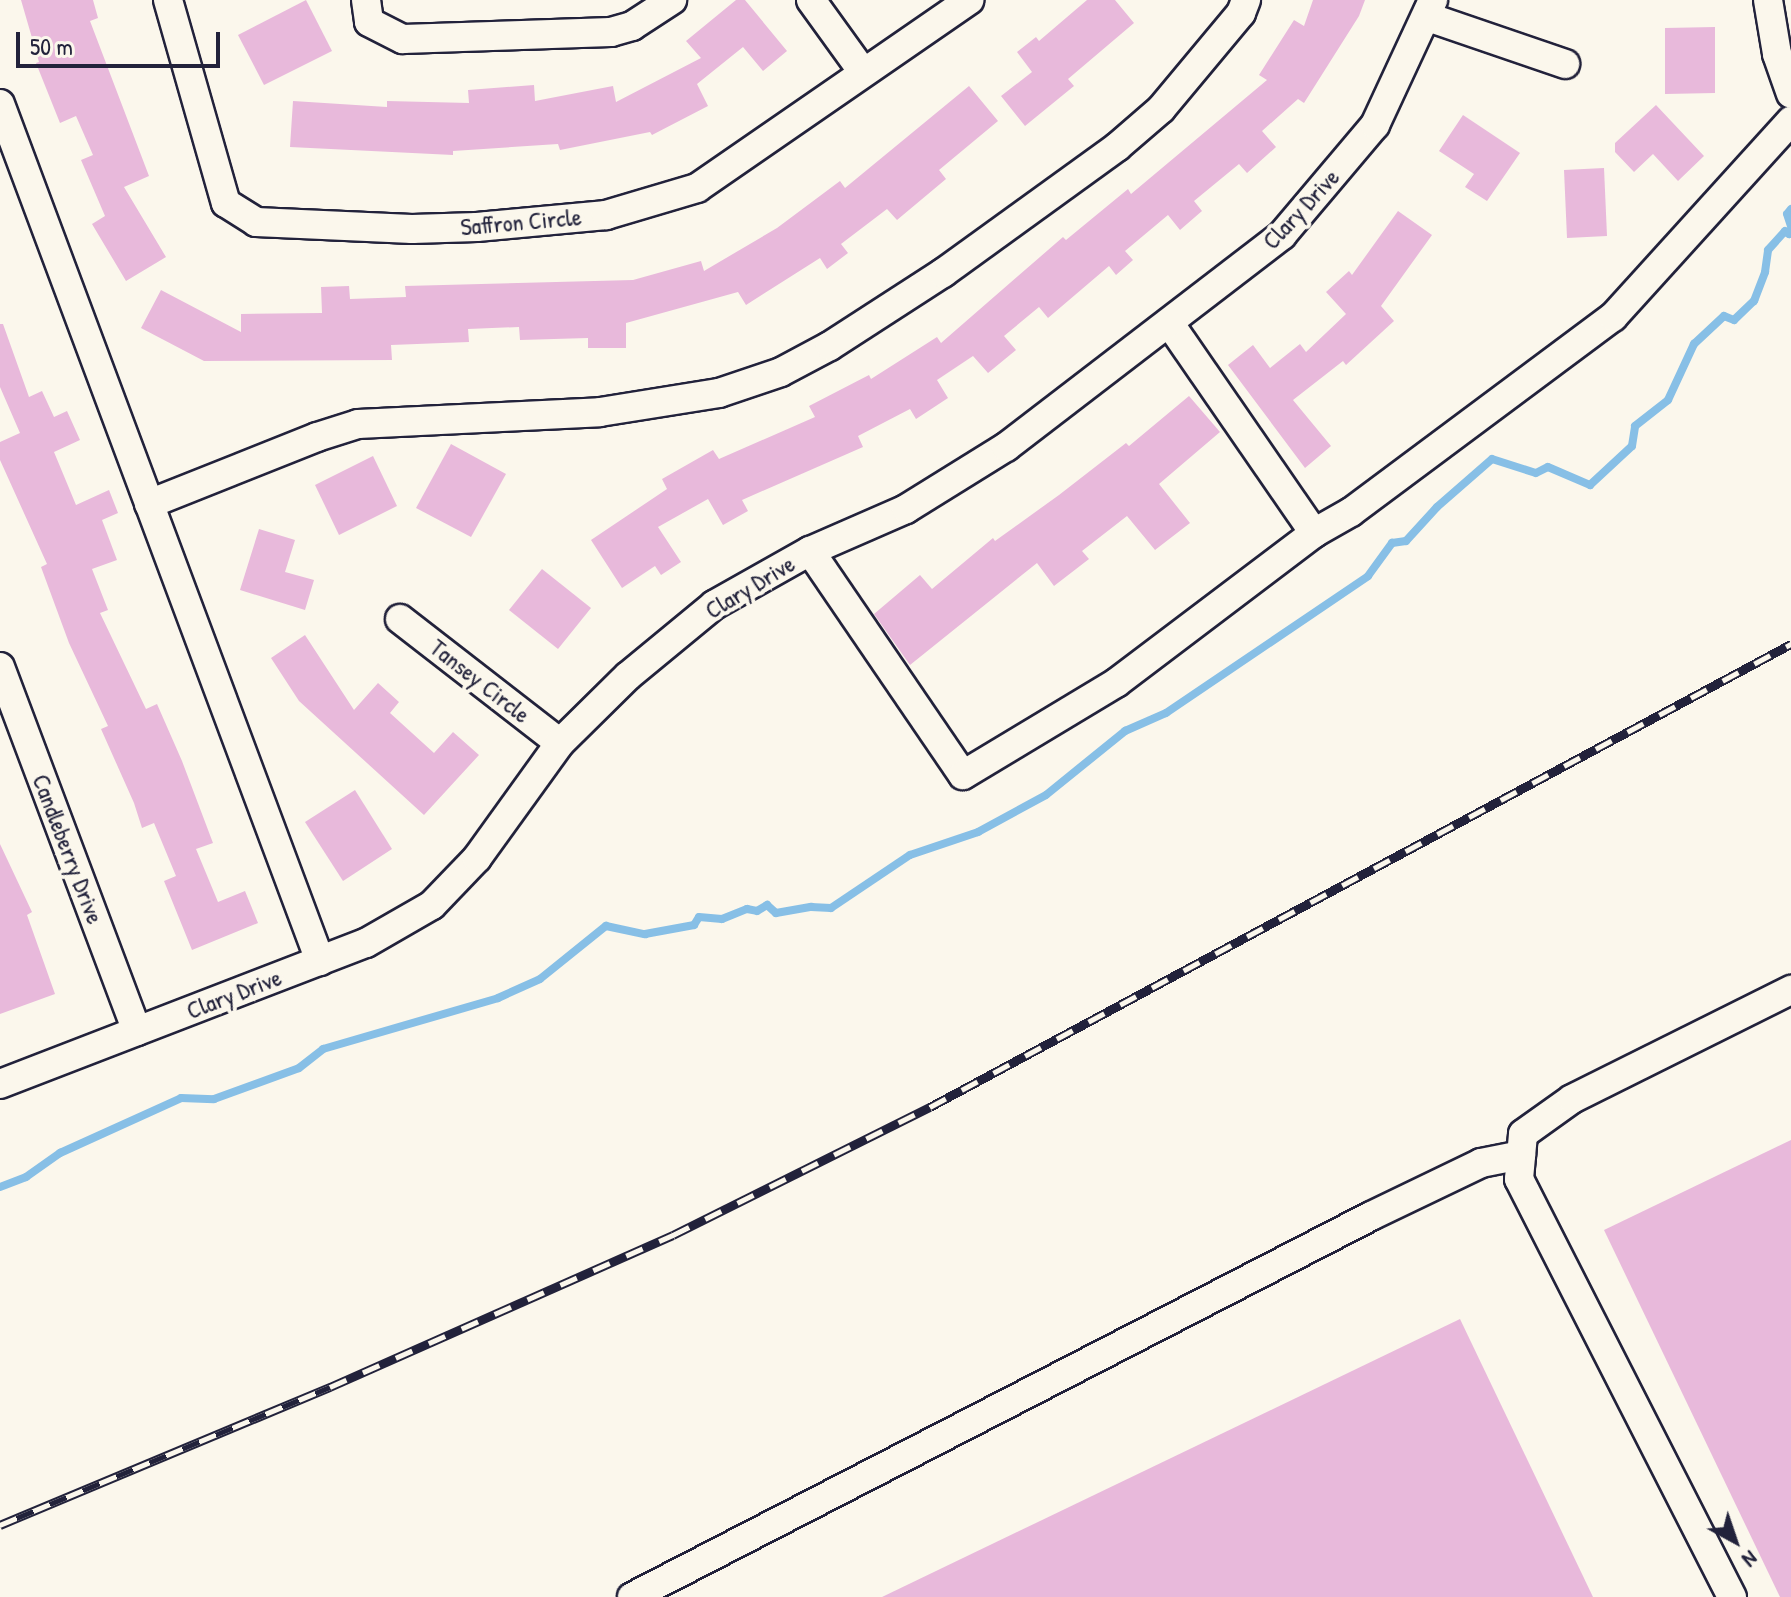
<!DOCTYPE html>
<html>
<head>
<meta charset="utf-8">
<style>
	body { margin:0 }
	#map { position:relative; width:1791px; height:1597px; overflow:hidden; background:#fbf7ec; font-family:"Patrick Hand",sans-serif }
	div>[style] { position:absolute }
	.stream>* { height:8px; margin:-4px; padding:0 4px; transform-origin:4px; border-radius:4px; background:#87bfe6 }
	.building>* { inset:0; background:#e8b9db }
	.roads { filter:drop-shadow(2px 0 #22223b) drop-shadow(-2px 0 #22223b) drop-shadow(0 2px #22223b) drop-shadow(0 -2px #22223b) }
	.minor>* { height:28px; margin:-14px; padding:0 14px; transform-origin:14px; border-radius:14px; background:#fbf7ec }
	.rail>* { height:9px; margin-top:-4.5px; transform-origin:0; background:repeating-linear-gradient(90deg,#fbf7ec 0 18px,#22223b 0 36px); box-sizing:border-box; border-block:2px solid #22223b }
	span { translate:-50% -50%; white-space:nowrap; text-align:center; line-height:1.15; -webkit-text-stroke:8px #fbf7ec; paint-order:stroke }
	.street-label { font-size:24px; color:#22223b }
	.north { position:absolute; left:1695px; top:1501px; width:80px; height:80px; -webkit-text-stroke:6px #fbf7ec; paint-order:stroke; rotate:140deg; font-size:22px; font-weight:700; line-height:32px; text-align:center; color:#22223b }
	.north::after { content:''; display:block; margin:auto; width:28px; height:36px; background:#22223b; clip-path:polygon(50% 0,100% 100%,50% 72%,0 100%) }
	.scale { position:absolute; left:16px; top:32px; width:204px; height:36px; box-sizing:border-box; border:4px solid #22223b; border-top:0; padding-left:10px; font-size:24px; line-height:28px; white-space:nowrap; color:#22223b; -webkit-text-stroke:6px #fbf7ec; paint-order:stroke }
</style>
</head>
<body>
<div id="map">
	<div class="stream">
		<div style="left:1791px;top:209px;width:6px;rotate:129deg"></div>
		<div style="left:1787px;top:214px;width:13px;rotate:72deg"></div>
		<div style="left:0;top:1187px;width:28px;rotate:-21deg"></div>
		<div style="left:26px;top:1177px;width:42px;rotate:-35.2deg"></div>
		<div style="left:60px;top:1153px;width:133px;rotate:-24.4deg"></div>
		<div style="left:181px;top:1098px;width:33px;rotate:2deg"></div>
		<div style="left:214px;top:1099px;width:90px;rotate:-20deg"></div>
		<div style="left:299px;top:1068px;width:31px;rotate:-38deg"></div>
		<div style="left:323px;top:1049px;width:182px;rotate:-16.2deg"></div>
		<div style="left:498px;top:998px;width:46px;rotate:-24.3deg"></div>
		<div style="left:540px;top:979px;width:85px;rotate:-38.8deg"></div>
		<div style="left:606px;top:926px;width:40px;rotate:12deg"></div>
		<div style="left:645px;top:934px;width:50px;rotate:-10.4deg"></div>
		<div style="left:694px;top:925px;width:9px;rotate:-58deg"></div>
		<div style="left:699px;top:917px;width:23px;rotate:5deg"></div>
		<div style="left:722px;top:919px;width:27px;rotate:-22deg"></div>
		<div style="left:747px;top:909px;width:10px;rotate:11deg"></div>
		<div style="left:757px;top:911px;width:12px;rotate:-31deg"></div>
		<div style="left:767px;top:905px;width:12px;rotate:42deg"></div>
		<div style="left:776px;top:913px;width:36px;rotate:-10deg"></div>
		<div style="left:811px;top:907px;width:20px;rotate:3deg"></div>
		<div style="left:831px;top:908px;width:95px;rotate:-33.9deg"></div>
		<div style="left:910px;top:855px;width:72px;rotate:-18.7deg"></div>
		<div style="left:978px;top:832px;width:77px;rotate:-28.6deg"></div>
		<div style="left:1046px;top:795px;width:102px;rotate:-39deg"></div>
		<div style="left:1125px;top:731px;width:45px;rotate:-23.7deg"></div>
		<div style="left:1166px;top:713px;width:244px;rotate:-34.1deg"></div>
		<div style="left:1368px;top:576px;width:41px;rotate:-54deg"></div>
		<div style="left:1392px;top:543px;width:14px;rotate:-8deg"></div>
		<div style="left:1406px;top:541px;width:46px;rotate:-47.6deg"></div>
		<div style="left:1437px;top:507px;width:73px;rotate:-41.1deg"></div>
		<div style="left:1492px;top:459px;width:46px;rotate:17.7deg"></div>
		<div style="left:1536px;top:473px;width:13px;rotate:-27deg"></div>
		<div style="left:1548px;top:467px;width:46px;rotate:23.2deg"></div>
		<div style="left:1590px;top:485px;width:57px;rotate:-42.9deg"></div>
		<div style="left:1632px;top:446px;width:20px;rotate:-81deg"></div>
		<div style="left:1635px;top:426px;width:42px;rotate:-38.2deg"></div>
		<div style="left:1668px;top:400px;width:62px;rotate:-65.1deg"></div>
		<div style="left:1694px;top:344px;width:41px;rotate:-43deg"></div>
		<div style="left:1724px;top:316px;width:11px;rotate:22deg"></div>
		<div style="left:1734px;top:320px;width:28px;rotate:-44deg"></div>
		<div style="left:1754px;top:301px;width:31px;rotate:-69deg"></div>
		<div style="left:1765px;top:272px;width:22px;rotate:-82deg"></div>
		<div style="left:1768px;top:250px;width:25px;rotate:-48deg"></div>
		<div style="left:1785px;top:231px;width:5px;rotate:37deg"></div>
		<div style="left:1789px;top:234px;width:5px;rotate:-68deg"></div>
	</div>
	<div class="building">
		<div style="clip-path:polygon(21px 0,93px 0,98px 18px,90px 21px,149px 176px,124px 187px,166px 257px,126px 281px,92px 224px,105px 216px,81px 160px,93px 155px,76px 116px,60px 123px,36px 63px,39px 62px)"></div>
		<div style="clip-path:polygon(306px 0,332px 51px,264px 85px,238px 35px)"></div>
		<div style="clip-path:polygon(736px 0,745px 0,787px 51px,763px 71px,743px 47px,697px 84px,708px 106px,652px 135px,650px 132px,560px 150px,558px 144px,453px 151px,453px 155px,290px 147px,293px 101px,387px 107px,387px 101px,469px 103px,468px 90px,534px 85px,535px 101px,613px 86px,616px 102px,701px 58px,686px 41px)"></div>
		<div style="clip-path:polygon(1087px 0,1115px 0,1134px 23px,1068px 79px,1074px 86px,1025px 126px,1001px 96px,1032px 72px,1017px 52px,1036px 37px,1039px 41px)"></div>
		<div style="clip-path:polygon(1313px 0,1365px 0,1359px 16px,1304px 103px,1298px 99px,1262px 131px,1276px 147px,1247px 173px,1239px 164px,1194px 201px,1202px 211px,1180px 230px,1168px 215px,1125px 251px,1133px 260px,1116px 275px,1109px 266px,1048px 318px,1039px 307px,1004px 336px,1016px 350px,988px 373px,973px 356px,937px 380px,948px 398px,916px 419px,910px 409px,858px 436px,863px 447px,742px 500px,748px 511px,723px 525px,708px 499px,658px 527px,681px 562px,661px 575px,655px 566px,622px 588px,591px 540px,667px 489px,662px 479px,713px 450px,719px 459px,815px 417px,809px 406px,869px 375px,871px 379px,937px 337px,941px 343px,1063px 237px,1066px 240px,1128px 189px,1131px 194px,1267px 80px,1259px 75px,1294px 20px,1304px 26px)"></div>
		<div style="clip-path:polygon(1715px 27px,1715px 93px,1665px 94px,1665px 28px)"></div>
		<div style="clip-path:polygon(969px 86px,998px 121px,939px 170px,946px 179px,897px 220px,887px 209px,841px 244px,848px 253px,827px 269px,820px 258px,746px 305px,738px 292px,626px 323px,626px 348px,588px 348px,588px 338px,520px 340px,519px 327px,468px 329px,469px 342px,391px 345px,392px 360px,204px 361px,141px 328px,161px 290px,241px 332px,241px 314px,322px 313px,321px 287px,349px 286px,350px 299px,406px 297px,405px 286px,633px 280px,701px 261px,704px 271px,777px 228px,840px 181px,845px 188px)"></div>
		<div style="clip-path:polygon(1656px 105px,1704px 156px,1678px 181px,1653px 154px,1634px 172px,1615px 152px,1615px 143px)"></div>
		<div style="clip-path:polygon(1463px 115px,1520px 153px,1487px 201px,1465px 187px,1474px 174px,1439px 151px)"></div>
		<div style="clip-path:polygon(1604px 168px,1607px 236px,1567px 238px,1564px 170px)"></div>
		<div style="clip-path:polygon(1398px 211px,1432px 235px,1381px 306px,1394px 321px,1346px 365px,1343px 361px,1293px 400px,1331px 446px,1305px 468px,1228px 365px,1253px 345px,1270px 368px,1300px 344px,1306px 352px,1346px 314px,1326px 292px,1349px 271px,1352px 275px)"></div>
		<div style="clip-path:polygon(0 324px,3px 324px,29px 397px,42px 391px,54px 417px,67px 411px,80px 440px,54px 452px,76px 505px,109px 490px,118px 513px,102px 520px,117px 560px,92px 569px,108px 610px,100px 613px,146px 709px,157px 704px,182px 761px,213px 843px,196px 849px,218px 902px,245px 891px,258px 923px,192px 950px,164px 881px,176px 876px,154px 823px,142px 828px,134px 803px,101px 729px,108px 726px,69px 643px,41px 567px,47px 564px,0 460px,0 442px,20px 433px,0 387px)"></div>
		<div style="clip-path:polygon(1189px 396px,1220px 432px,1159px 484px,1190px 523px,1155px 550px,1127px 516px,1082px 551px,1089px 559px,1054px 586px,1037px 563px,910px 665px,874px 614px,920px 575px,932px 589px,993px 538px,995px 541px,1059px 495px,1126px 443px,1129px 446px)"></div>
		<div style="clip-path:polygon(451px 444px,506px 474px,471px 537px,416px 508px)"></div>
		<div style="clip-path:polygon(373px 456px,397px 506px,339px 535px,315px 485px)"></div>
		<div style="clip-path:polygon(259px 529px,295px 540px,285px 572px,314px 580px,305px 610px,240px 590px)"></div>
		<div style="clip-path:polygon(542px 569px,591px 608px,558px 649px,509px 610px)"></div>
		<div style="clip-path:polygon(305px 635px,354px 710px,378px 683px,399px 702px,390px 713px,434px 753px,453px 732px,479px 755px,424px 815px,299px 701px,271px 658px)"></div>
		<div style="clip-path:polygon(355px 790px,392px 849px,343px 881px,305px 822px)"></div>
		<div style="clip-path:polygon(0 844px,32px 912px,27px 915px,55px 994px,0 1014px)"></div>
		<div style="clip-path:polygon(1791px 1140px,1791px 1597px,1780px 1597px,1604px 1230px)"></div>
		<div style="clip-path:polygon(1460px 1319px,1593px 1597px,882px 1597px)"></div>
	</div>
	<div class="roads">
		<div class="minor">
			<div style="left:168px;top:0;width:211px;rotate:74.1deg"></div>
			<div style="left:226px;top:203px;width:36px;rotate:32deg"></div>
			<div style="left:256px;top:222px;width:156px;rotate:2.6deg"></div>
			<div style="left:412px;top:229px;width:65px;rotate:-1.8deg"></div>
			<div style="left:477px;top:227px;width:130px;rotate:-5.3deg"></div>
			<div style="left:606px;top:215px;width:95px;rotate:-16.5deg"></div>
			<div style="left:697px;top:188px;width:331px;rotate:-34.6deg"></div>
			<div style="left:366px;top:0;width:22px;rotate:82deg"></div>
			<div style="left:369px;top:22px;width:38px;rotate:27deg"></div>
			<div style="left:403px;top:39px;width:208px;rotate:-1.9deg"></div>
			<div style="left:611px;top:32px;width:22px;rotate:-16deg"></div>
			<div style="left:632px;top:26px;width:48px;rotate:-33deg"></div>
			<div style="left:811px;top:0;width:89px;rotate:54.2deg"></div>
			<div style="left:1768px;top:0;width:55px;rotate:80.5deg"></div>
			<div style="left:1777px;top:54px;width:42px;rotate:70.7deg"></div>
			<div style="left:1428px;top:17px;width:145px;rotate:18.9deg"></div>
			<div style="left:0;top:104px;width:915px;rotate:69.52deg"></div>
			<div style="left:1170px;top:324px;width:254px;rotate:55.4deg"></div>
			<div style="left:149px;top:504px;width:181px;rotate:-21.7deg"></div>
			<div style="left:317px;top:437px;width:43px;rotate:-17.6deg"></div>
			<div style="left:358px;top:424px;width:242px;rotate:-2.8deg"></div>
			<div style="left:600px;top:412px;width:121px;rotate:-9.1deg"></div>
			<div style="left:719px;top:393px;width:65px;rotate:-18.7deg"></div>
			<div style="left:781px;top:372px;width:55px;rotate:-28deg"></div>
			<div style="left:830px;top:346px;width:135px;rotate:-32.9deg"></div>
			<div style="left:943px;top:273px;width:215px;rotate:-35.9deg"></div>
			<div style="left:1117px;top:147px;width:58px;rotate:-40.8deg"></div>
			<div style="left:1161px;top:109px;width:125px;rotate:-50.2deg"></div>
			<div style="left:1241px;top:13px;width:14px;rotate:-69deg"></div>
			<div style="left:810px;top:551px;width:271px;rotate:55.7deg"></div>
			<div style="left:963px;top:775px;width:179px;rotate:-31deg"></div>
			<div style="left:1116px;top:683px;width:248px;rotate:-37.1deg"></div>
			<div style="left:1314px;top:533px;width:43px;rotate:-29.6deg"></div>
			<div style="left:1351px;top:512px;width:327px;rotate:-36.7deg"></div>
			<div style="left:1613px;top:317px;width:265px;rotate:-47.8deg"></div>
			<div style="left:400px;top:619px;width:202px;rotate:37.8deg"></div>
			<div style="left:0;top:667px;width:389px;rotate:69.4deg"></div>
			<div style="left:0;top:1084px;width:392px;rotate:-21.1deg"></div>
			<div style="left:366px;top:943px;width:76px;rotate:-29.9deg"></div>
			<div style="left:432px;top:905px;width:65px;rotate:-46.2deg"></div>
			<div style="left:477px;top:858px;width:142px;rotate:-54.2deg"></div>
			<div style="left:560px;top:743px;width:95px;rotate:-44.6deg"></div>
			<div style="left:628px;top:676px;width:112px;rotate:-39.5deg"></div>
			<div style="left:714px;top:605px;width:110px;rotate:-29.4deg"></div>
			<div style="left:810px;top:551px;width:105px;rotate:-23.6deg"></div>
			<div style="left:906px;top:509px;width:118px;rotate:-31.8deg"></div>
			<div style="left:1006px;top:447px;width:348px;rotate:-37.5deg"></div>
			<div style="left:1282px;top:235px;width:144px;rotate:-49.8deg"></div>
			<div style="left:1375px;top:125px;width:138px;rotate:-65.1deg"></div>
			<div style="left:632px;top:1597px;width:831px;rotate:-27.27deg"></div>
			<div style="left:1371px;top:1216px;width:122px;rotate:-25.7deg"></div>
			<div style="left:1481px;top:1163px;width:41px;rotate:-11.3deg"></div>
			<div style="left:1732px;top:1597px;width:469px;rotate:-117deg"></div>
			<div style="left:1519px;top:1179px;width:45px;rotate:-84.9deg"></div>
			<div style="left:1523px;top:1134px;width:60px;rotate:-35.5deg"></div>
			<div style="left:1572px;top:1099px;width:245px;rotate:-26.5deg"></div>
		</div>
	</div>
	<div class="rail">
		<div style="left:0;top:1525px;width:358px;rotate:-22.7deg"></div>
		<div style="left:330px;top:1387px;width:375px;rotate:-23.9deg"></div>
		<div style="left:673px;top:1235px;width:287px;rotate:-26.5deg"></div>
		<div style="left:930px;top:1107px;width:978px;rotate:-28.27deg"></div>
	</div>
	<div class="street-label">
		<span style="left:1301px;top:209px;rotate:-47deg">Clary Drive</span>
		<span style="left:521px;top:222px;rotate:-5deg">Saffron Circle</span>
		<span style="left:750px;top:587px;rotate:-31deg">Clary Drive</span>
		<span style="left:480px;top:681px;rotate:38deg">Tansey Circle</span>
		<span style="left:68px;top:849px;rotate:69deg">Candleberry Drive</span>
		<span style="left:234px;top:994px;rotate:-21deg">Clary Drive</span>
	</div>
	<div class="north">N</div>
	<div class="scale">50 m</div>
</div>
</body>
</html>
